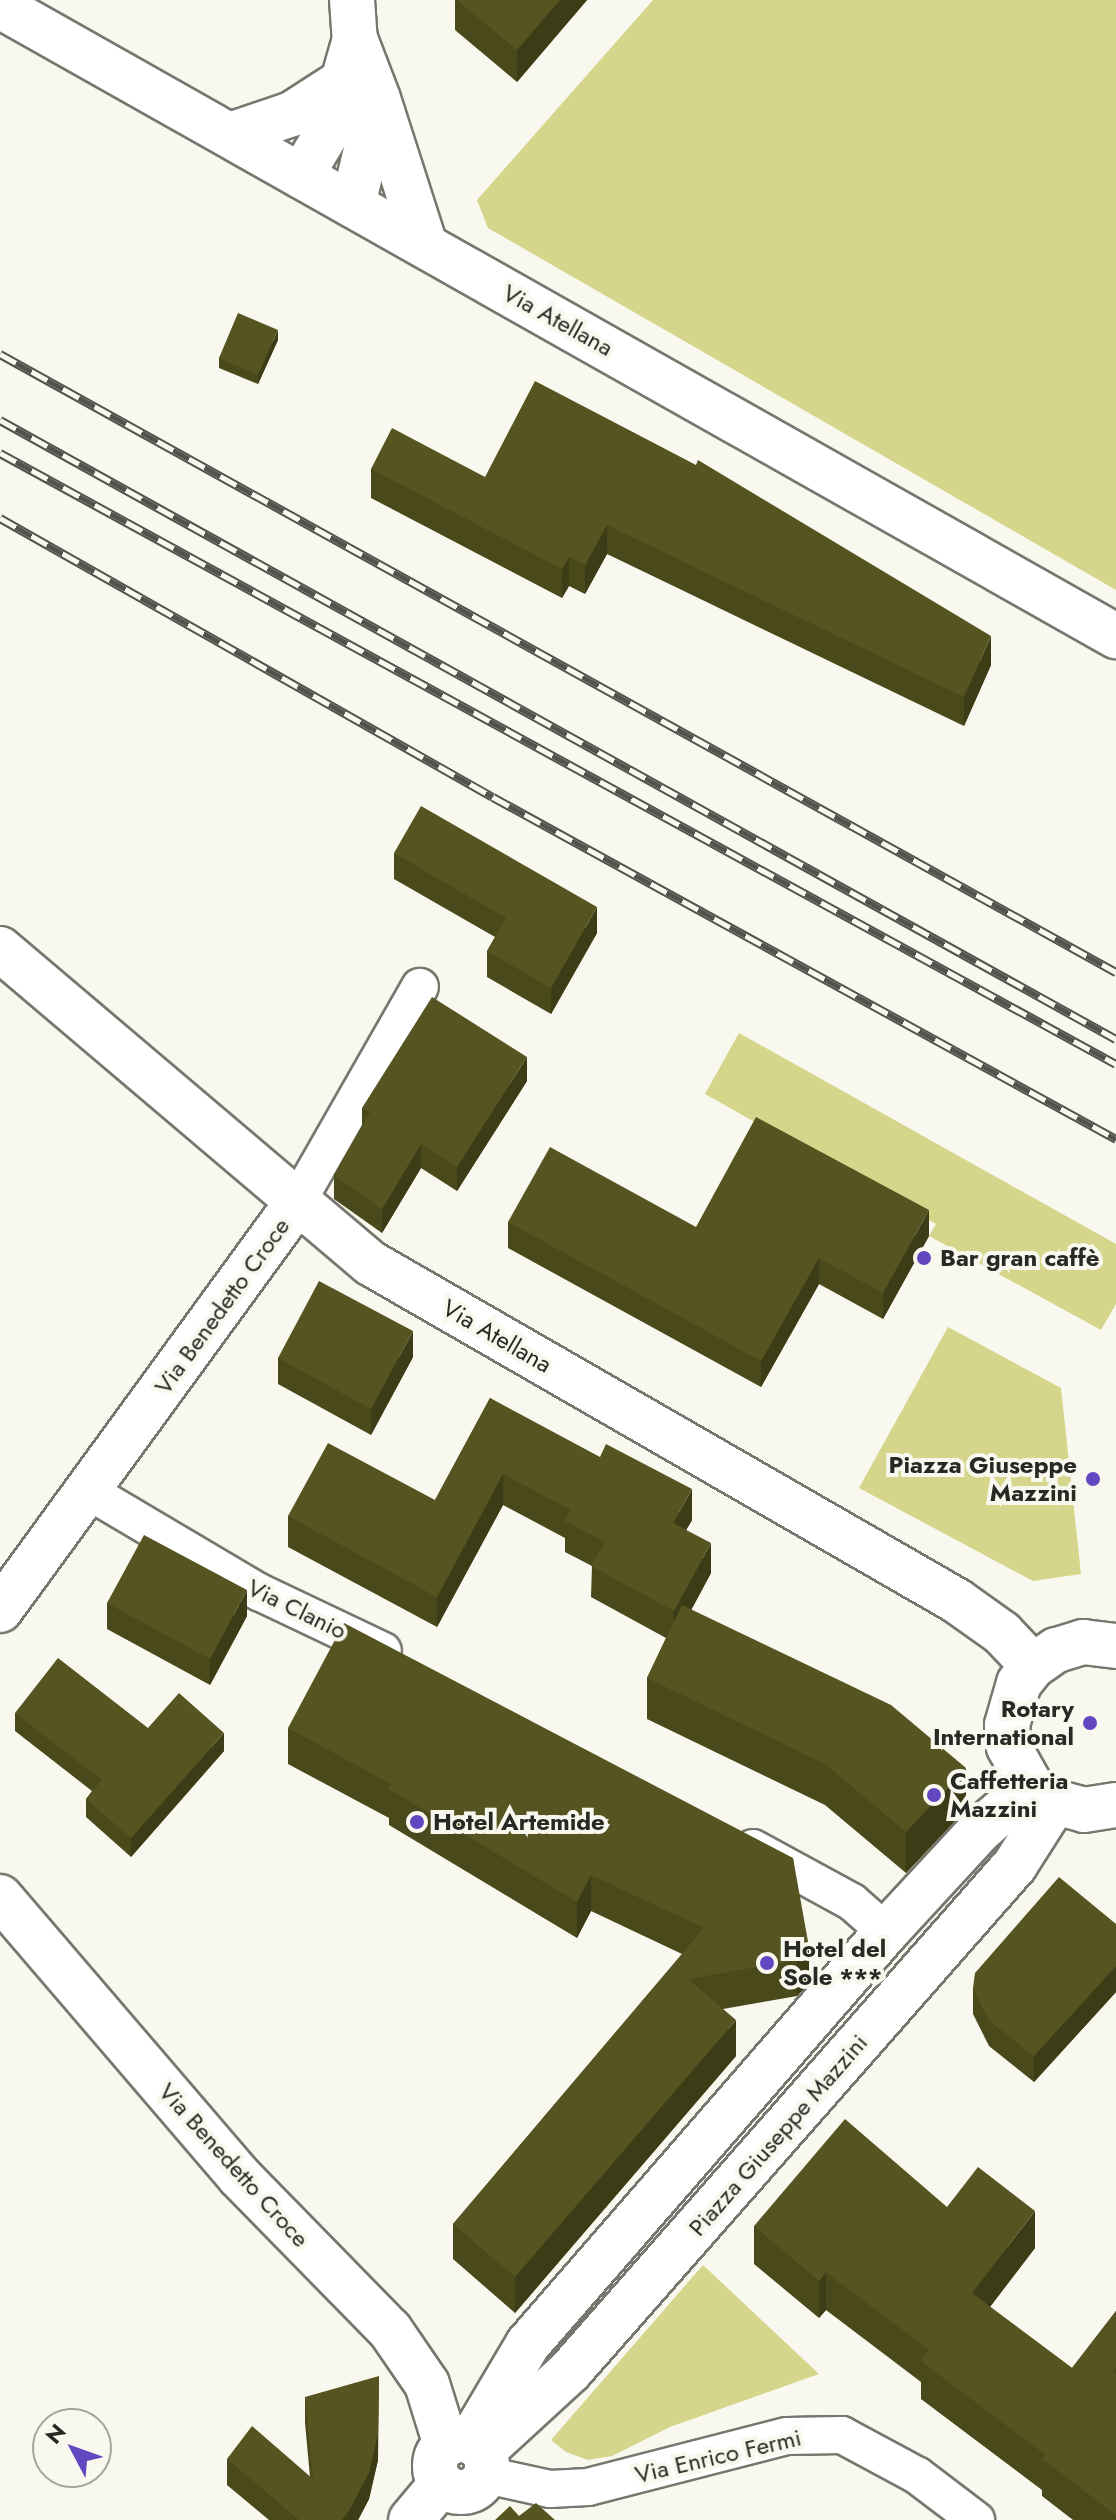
<!DOCTYPE html>
<html>
<head>
<meta charset="utf-8">
<style>
	body { margin:0 }
	#map { position:relative; width:1116px; height:2520px; overflow:hidden; background:#f8f8ee; font-family:Jost,sans-serif }
	div>[style] { position:absolute }
	.green>* { inset:0; background:#d5d58c }
	.roads { filter:drop-shadow(2px 0 #76776e) drop-shadow(-2px 0 #76776e) drop-shadow(0 2px #76776e) drop-shadow(0 -2px #76776e) }
	.street>* { height:36px; margin:-18px; padding:0 18px; transform-origin:18px; border-radius:18px; background:#fff }
	.secondary>* { height:44px; margin:-22px; padding:0 22px; transform-origin:22px; border-radius:22px; background:#fff }
	.secondary>.ring { margin:-22px; padding:0; box-sizing:content-box; background:none; border:44px solid #fff; border-radius:50% }
	.rail>* { height:9px; margin-top:-4.5px; transform-origin:0; background:repeating-linear-gradient(90deg,#f8f8ee 0 18px,#53534e 0 36px); box-sizing:border-box; border-block:2px solid #53534e }
	.wall>* { inset:0; background:#4a491c }
	.shaded-wall>* { inset:0; background:#3c3c17 }
	.building>* { inset:0; background:#565521 }
	.dots>* { width:22px; height:22px; translate:-50% -50%; box-sizing:border-box; border:4px solid #f8f8ee; border-radius:50% }
	span { translate:-50% -50%; white-space:nowrap; text-align:center; line-height:1.15; -webkit-text-stroke:8px #f8f8ee; paint-order:stroke }
	.street-label { font-size:24px; color:#282824 }
	.poi-label { font-size:24px; color:#282824; font-weight:700 }
	.left { translate:0 -50%; text-align:left }
	.right { translate:-100% -50%; text-align:right }
	.north { position:absolute; left:32px; top:2408px; width:80px; height:80px; box-sizing:border-box; background:#f8f8ee; border:2px solid #a5a59d; border-radius:50%; rotate:311deg; font-size:22px; font-weight:700; line-height:32px; text-align:center; color:#282824 }
	.north::after { content:''; display:block; margin:auto; width:28px; height:36px; background:#6347c0; clip-path:polygon(50% 0,100% 100%,50% 72%,0 100%) }
</style>
</head>
<body>
<div id="map">
	<div class="green">
		<div style="clip-path:polygon(653px 0,1116px 0,1116px 590px,488px 228px,477px 200px)"></div>
		<div style="clip-path:polygon(739px 1033px,1116px 1244px,1116px 1304px,1101px 1330px,929px 1236px,936px 1224px,705px 1094px)"></div>
		<div style="clip-path:polygon(948px 1327px,1061px 1388px,1081px 1574px,1033px 1581px,859px 1488px)"></div>
		<div style="clip-path:polygon(703px 2265px,819px 2374px,670px 2427px,612px 2456px,588px 2460px,566px 2452px,551px 2440px)"></div>
	</div>
	<div class="roads">
		<div class="street">
			<div style="left:296px;top:1204px;width:250px;rotate:-60.3deg"></div>
			<div style="left:88px;top:1491px;width:199px;rotate:30.6deg"></div>
			<div style="left:259px;top:1592px;width:137px;rotate:25.4deg"></div>
			<div style="left:753px;top:1848px;width:113px;rotate:28.6deg"></div>
			<div style="left:852px;top:1902px;width:45px;rotate:41.4deg"></div>
			<div style="left:486px;top:2475px;width:66px;rotate:12.3deg"></div>
			<div style="left:550px;top:2489px;width:38px;rotate:-3deg"></div>
			<div style="left:588px;top:2487px;width:205px;rotate:-14.4deg"></div>
			<div style="left:787px;top:2436px;width:55px;rotate:-1deg"></div>
			<div style="left:842px;top:2435px;width:86px;rotate:28.3deg"></div>
			<div style="left:918px;top:2476px;width:73px;rotate:37.2deg"></div>
		</div>
		<div class="secondary">
			<div style="left:352px;top:0;width:39px;rotate:86deg"></div>
			<div style="left:355px;top:39px;width:64px;rotate:69deg"></div>
			<div style="left:378px;top:99px;width:109px;rotate:103.3deg"></div>
			<div style="left:0;top:6px;width:1282px;rotate:29.45deg"></div>
			<div style="left:379px;top:102px;width:150px;rotate:72.2deg"></div>
			<div style="left:230px;top:135px;width:65px;rotate:-18.7deg"></div>
			<div style="left:292px;top:114px;width:61px;rotate:-32.9deg"></div>
			<div style="left:343px;top:81px;width:44px;rotate:-74.1deg"></div>
			<div style="left:301px;top:176px;width:58px;rotate:-59deg"></div>
			<div style="left:331px;top:126px;width:47px;rotate:-75.1deg"></div>
			<div style="left:0;top:949px;width:487px;rotate:40.3deg"></div>
			<div style="left:372px;top:1264px;width:675px;rotate:29.94deg"></div>
			<div style="left:957px;top:1601px;width:55px;rotate:35.4deg"></div>
			<div style="left:1002px;top:1633px;width:45px;rotate:46.8deg"></div>
			<div style="left:0;top:1610px;width:502px;rotate:-53.91deg"></div>
			<div style="left:1116px;top:1646px;width:33px;rotate:-173deg"></div>
			<div style="left:1083px;top:1642px;width:28px;rotate:163deg"></div>
			<div style="left:1056px;top:1650px;width:28px;rotate:145deg"></div>
			<div style="left:1033px;top:1666px;width:22px;rotate:129deg"></div>
			<div style="left:1019px;top:1683px;width:44px;rotate:105.9deg"></div>
			<div style="left:1007px;top:1725px;width:22px;rotate:85deg"></div>
			<div style="left:1009px;top:1747px;width:45px;rotate:60.6deg"></div>
			<div style="left:1031px;top:1786px;width:29px;rotate:34deg"></div>
			<div style="left:1055px;top:1802px;width:30px;rotate:15deg"></div>
			<div style="left:1084px;top:1810px;width:32px;rotate:-9deg"></div>
			<div style="left:0;top:1897px;width:367px;rotate:49.4deg"></div>
			<div style="left:239px;top:2176px;width:216px;rotate:45.6deg"></div>
			<div style="left:390px;top:2330px;width:65px;rotate:55.6deg"></div>
			<div style="left:427px;top:2384px;width:64px;rotate:72.7deg"></div>
			<div class="ring" style="left:435px;top:2440px;width:8px;height:8px"></div>
			<div style="left:470px;top:2442px;width:114px;rotate:-59.4deg"></div>
			<div style="left:528px;top:2344px;width:546px;rotate:-49.01deg"></div>
			<div style="left:886px;top:1932px;width:139px;rotate:-47.3deg"></div>
			<div style="left:980px;top:1830px;width:67px;rotate:-40.8deg"></div>
			<div style="left:483px;top:2451px;width:118px;rotate:-42.6deg"></div>
			<div style="left:570px;top:2371px;width:674px;rotate:-48.67deg"></div>
			<div style="left:1015px;top:1865px;width:75px;rotate:-57.6deg"></div>
			<div style="left:411px;top:2520px;width:48px;rotate:-50deg"></div>
		</div>
	</div>
	<div class="rail">
		<div style="left:0;top:354px;width:1276px;rotate:28.98deg"></div>
		<div style="left:0;top:420px;width:1276px;rotate:29.02deg"></div>
		<div style="left:0;top:453px;width:1272px;rotate:28.7deg"></div>
		<div style="left:0;top:518px;width:566px;rotate:29.51deg"></div>
		<div style="left:493px;top:797px;width:711px;rotate:28.76deg"></div>
	</div>
	<div class="wall">
		<div style="clip-path:polygon(455px 0,587px 0,517px 82px,455px 30px)"></div>
		<div style="clip-path:polygon(278px 340px,258px 384px,219px 368px,219px 358px)"></div>
		<div style="clip-path:polygon(371px 469px,485px 477px,991px 665px,964px 726px,607px 554px,585px 594px,569px 586px,562px 598px,371px 498px)"></div>
		<div style="clip-path:polygon(394px 853px,597px 933px,551px 1014px,487px 977px,487px 951px,495px 937px,394px 879px)"></div>
		<div style="clip-path:polygon(527px 1081px,457px 1191px,421px 1168px,382px 1233px,334px 1199px,334px 1175px,362px 1126px,362px 1108px)"></div>
		<div style="clip-path:polygon(508px 1222px,696px 1227px,929px 1236px,883px 1319px,819px 1284px,761px 1387px,508px 1248px)"></div>
		<div style="clip-path:polygon(413px 1357px,371px 1435px,278px 1384px,278px 1358px)"></div>
		<div style="clip-path:polygon(490px 1398px,692px 1520px,686px 1530px,711px 1573px,691px 1610px,966px 1809px,906px 1873px,825px 1805px,647px 1719px,647px 1678px,666px 1638px,591px 1597px,592px 1566px,565px 1552px,565px 1538px,503px 1505px,437px 1627px,288px 1547px,288px 1516px,435px 1500px)"></div>
		<div style="clip-path:polygon(107px 1603px,247px 1616px,210px 1685px,107px 1629px)"></div>
		<div style="clip-path:polygon(15px 1713px,148px 1728px,224px 1751px,131px 1857px,86px 1817px,86px 1799px,92px 1791px,15px 1731px)"></div>
		<div style="clip-path:polygon(288px 1728px,793px 1858px,809px 1983px,797px 1996px,723px 2009px,736px 2056px,515px 2313px,453px 2259px,453px 2224px,682px 1954px,591px 1911px,577px 1938px,389px 1825px,389px 1818px,288px 1764px)"></div>
		<div style="clip-path:polygon(1116px 1924px,1116px 1992px,1034px 2082px,989px 2046px,973px 2014px,973px 1988px)"></div>
		<div style="clip-path:polygon(754px 2226px,1035px 2248px,990px 2307px,1072px 2368px,1116px 2311px,1116px 2520px,1073px 2520px,1042px 2496px,1042px 2490px,921px 2399px,921px 2382px,826px 2310px,819px 2318px,754px 2264px)"></div>
		<div style="clip-path:polygon(305px 2397px,378px 2460px,369px 2499px,358px 2520px,269px 2520px,227px 2485px,227px 2459px,310px 2477px,305px 2423px)"></div>
	</div>
	<div class="shaded-wall">
		<div style="clip-path:polygon(560px 0,587px 0,517px 82px,517px 50px)"></div>
		<div style="clip-path:polygon(278px 330px,278px 340px,258px 384px,258px 375px)"></div>
		<div style="clip-path:polygon(607px 525px,607px 554px,585px 594px,585px 565px)"></div>
		<div style="clip-path:polygon(569px 557px,569px 586px,562px 598px,562px 569px)"></div>
		<div style="clip-path:polygon(991px 636px,991px 665px,964px 726px,964px 697px)"></div>
		<div style="clip-path:polygon(597px 907px,597px 933px,551px 1014px,551px 988px)"></div>
		<div style="clip-path:polygon(527px 1057px,527px 1081px,457px 1191px,457px 1167px)"></div>
		<div style="clip-path:polygon(421px 1144px,421px 1168px,382px 1233px,382px 1209px)"></div>
		<div style="clip-path:polygon(929px 1210px,929px 1236px,883px 1319px,883px 1293px)"></div>
		<div style="clip-path:polygon(819px 1258px,819px 1284px,761px 1387px,761px 1361px)"></div>
		<div style="clip-path:polygon(413px 1331px,413px 1357px,371px 1435px,371px 1409px)"></div>
		<div style="clip-path:polygon(503px 1474px,503px 1505px,437px 1627px,437px 1597px)"></div>
		<div style="clip-path:polygon(692px 1489px,692px 1520px,673px 1553px,673px 1523px)"></div>
		<div style="clip-path:polygon(711px 1543px,711px 1573px,674px 1642px,674px 1611px)"></div>
		<div style="clip-path:polygon(247px 1590px,247px 1616px,210px 1685px,210px 1659px)"></div>
		<div style="clip-path:polygon(224px 1733px,224px 1751px,131px 1857px,131px 1838px)"></div>
		<div style="clip-path:polygon(966px 1768px,966px 1809px,906px 1873px,906px 1832px)"></div>
		<div style="clip-path:polygon(591px 1875px,591px 1911px,577px 1938px,577px 1902px)"></div>
		<div style="clip-path:polygon(809px 1947px,809px 1983px,797px 1996px,797px 1960px)"></div>
		<div style="clip-path:polygon(1116px 1966px,1116px 1992px,1034px 2082px,1034px 2056px)"></div>
		<div style="clip-path:polygon(736px 2020px,736px 2056px,515px 2313px,515px 2277px)"></div>
		<div style="clip-path:polygon(1035px 2211px,1035px 2248px,972px 2330px,972px 2293px)"></div>
		<div style="clip-path:polygon(826px 2272px,826px 2310px,819px 2318px,819px 2281px)"></div>
		<div style="clip-path:polygon(379px 2376px,378px 2460px,369px 2499px,358px 2520px,342px 2520px)"></div>
	</div>
	<div class="building">
		<div style="clip-path:polygon(457px 0,560px 0,517px 50px)"></div>
		<div style="clip-path:polygon(238px 313px,278px 330px,258px 375px,219px 358px)"></div>
		<div style="clip-path:polygon(535px 381px,696px 465px,698px 460px,991px 636px,964px 697px,607px 525px,585px 565px,569px 557px,562px 569px,371px 469px,392px 428px,485px 477px)"></div>
		<div style="clip-path:polygon(421px 806px,597px 907px,551px 988px,487px 951px,506px 918px,394px 853px)"></div>
		<div style="clip-path:polygon(432px 997px,527px 1057px,457px 1167px,421px 1144px,382px 1209px,334px 1175px,370px 1112px,362px 1108px)"></div>
		<div style="clip-path:polygon(756px 1117px,929px 1210px,883px 1293px,819px 1258px,761px 1361px,508px 1222px,550px 1147px,696px 1227px)"></div>
		<div style="clip-path:polygon(319px 1281px,413px 1331px,371px 1409px,278px 1358px)"></div>
		<div style="clip-path:polygon(490px 1398px,600px 1457px,606px 1444px,692px 1489px,673px 1523px,711px 1543px,674px 1611px,591px 1566px,605px 1542px,565px 1521px,571px 1510px,503px 1474px,437px 1597px,288px 1516px,328px 1443px,435px 1500px)"></div>
		<div style="clip-path:polygon(144px 1535px,247px 1590px,210px 1659px,107px 1603px)"></div>
		<div style="clip-path:polygon(682px 1605px,891px 1705px,966px 1768px,906px 1832px,825px 1764px,647px 1678px)"></div>
		<div style="clip-path:polygon(344px 1623px,793px 1858px,809px 1947px,797px 1960px,688px 1979px,736px 2020px,515px 2277px,453px 2224px,704px 1928px,591px 1875px,577px 1902px,389px 1789px,391px 1784px,288px 1728px)"></div>
		<div style="clip-path:polygon(58px 1658px,148px 1728px,179px 1693px,224px 1733px,131px 1838px,86px 1799px,102px 1780px,15px 1713px)"></div>
		<div style="clip-path:polygon(1059px 1877px,1116px 1924px,1116px 1966px,1034px 2056px,989px 2021px,973px 1988px,975px 1973px)"></div>
		<div style="clip-path:polygon(845px 2119px,947px 2207px,978px 2167px,1035px 2211px,972px 2293px,1072px 2368px,1116px 2311px,1116px 2367px,1112px 2372px,1116px 2374px,1116px 2515px,1042px 2459px,1046px 2455px,921px 2361px,929px 2350px,826px 2272px,819px 2281px,754px 2226px)"></div>
		<div style="clip-path:polygon(379px 2376px,378px 2434px,369px 2473px,349px 2511px,342px 2520px,299px 2520px,227px 2459px,252px 2426px,313px 2479px,305px 2397px)"></div>
		<div style="clip-path:polygon(536px 2503px,555px 2520px,495px 2520px,510px 2506px,519px 2516px)"></div>
	</div>
	<div class="dots">
		<div style="left:924px;top:1258px;background:#6347c0"></div>
		<div style="left:1093px;top:1479px;background:#6347c0"></div>
		<div style="left:1090px;top:1723px;background:#6347c0"></div>
		<div style="left:934px;top:1795px;background:#6347c0"></div>
		<div style="left:417px;top:1822px;background:#6347c0"></div>
		<div style="left:767px;top:1963px;background:#6347c0"></div>
	</div>
	<div class="street-label">
		<span style="left:558px;top:320px;rotate:29deg">Via Atellana</span>
		<span style="left:222px;top:1306px;rotate:-54deg">Via Benedetto Croce</span>
		<span style="left:497px;top:1336px;rotate:30deg">Via Atellana</span>
		<span style="left:297px;top:1609px;rotate:26deg">Via Clanio</span>
		<span style="left:778px;top:2135px;rotate:-49deg">Piazza Giuseppe Mazzini</span>
		<span style="left:234px;top:2165px;rotate:48deg">Via Benedetto Croce</span>
		<span style="left:718px;top:2456px;rotate:-13deg">Via Enrico Fermi</span>
	</div>
	<div class="poi-label">
		<span class="left" style="left:940px;top:1258px">Bar gran caffè</span>
		<span class="right" style="left:1077px;top:1479px">Piazza Giuseppe<br>Mazzini</span>
		<span class="right" style="left:1074px;top:1723px">Rotary<br>International</span>
		<span class="left" style="left:950px;top:1795px">Caffetteria<br>Mazzini</span>
		<span class="left" style="left:433px;top:1822px">Hotel Artemide</span>
		<span class="left" style="left:783px;top:1963px">Hotel del<br>Sole ***</span>
	</div>
	<div class="north">N</div>
</div>
</body>
</html>
